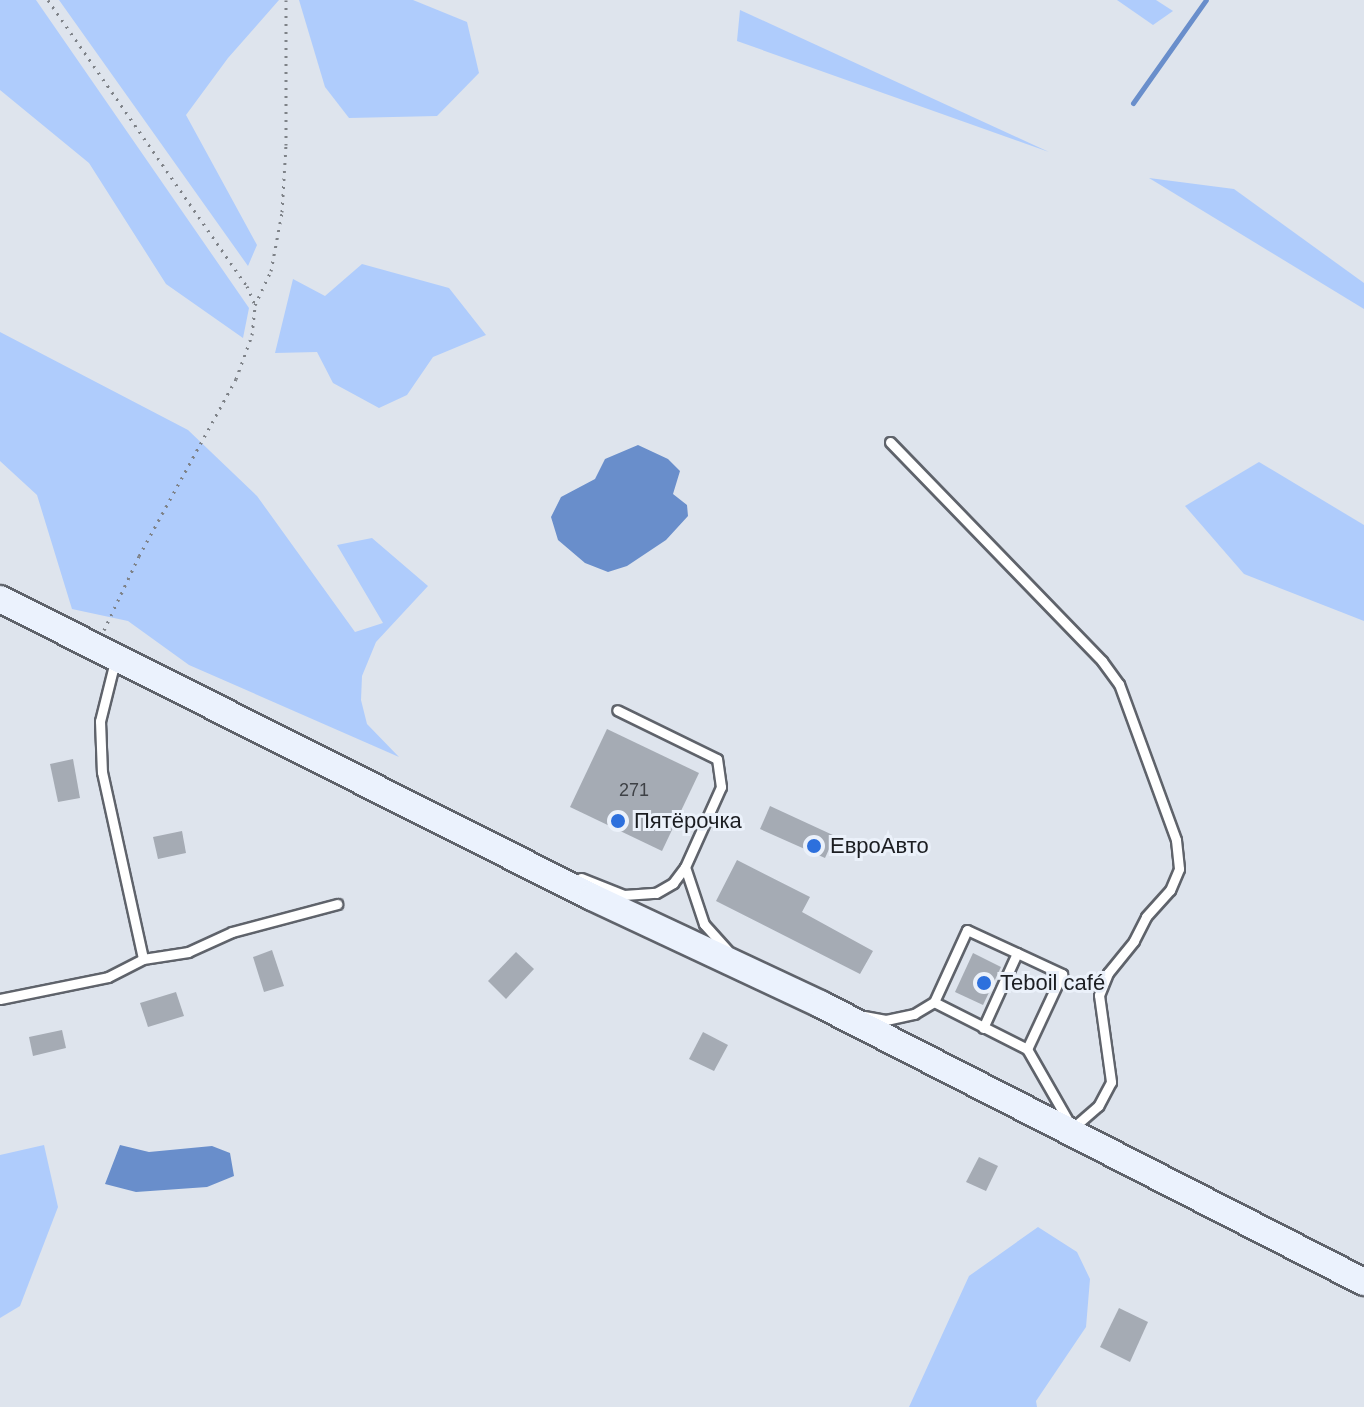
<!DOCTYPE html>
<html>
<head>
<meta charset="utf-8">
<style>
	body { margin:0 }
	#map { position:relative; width:1364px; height:1407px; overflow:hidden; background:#dee4ed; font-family:Arial,sans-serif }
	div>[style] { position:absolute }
	.green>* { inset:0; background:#afccfc }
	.water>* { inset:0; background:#698ecb }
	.stream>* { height:5px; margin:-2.5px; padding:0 2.5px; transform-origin:2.5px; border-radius:2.5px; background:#698ecb }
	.building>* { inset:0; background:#a5abb4 }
	.path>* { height:3px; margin-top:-1.5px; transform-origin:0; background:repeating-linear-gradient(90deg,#7e8288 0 2px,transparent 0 8px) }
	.roads { filter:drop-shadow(2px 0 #5f636b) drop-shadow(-2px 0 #5f636b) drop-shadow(0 2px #5f636b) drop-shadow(0 -2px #5f636b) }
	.lane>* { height:9px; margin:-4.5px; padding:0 4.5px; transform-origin:4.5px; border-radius:4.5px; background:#fff }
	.secondary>* { height:26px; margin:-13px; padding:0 13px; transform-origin:13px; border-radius:13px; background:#ebf2fd }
	.dots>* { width:22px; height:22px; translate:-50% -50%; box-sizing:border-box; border:4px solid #ebf1fa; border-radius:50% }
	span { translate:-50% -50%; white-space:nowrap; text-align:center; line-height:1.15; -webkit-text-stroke:6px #ebf1fa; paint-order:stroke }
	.number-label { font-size:18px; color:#3e4146 }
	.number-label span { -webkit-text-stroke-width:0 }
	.poi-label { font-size:22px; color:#1c1e22 }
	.left { translate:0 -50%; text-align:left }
</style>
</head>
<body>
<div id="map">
	<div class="green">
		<div style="clip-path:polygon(0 0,36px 0,249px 308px,243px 338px,166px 284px,89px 163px,0 90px)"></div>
		<div style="clip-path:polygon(59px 0,279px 0,228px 58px,186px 115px,257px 245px,248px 266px)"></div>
		<div style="clip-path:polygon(299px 0,413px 0,467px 22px,479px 73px,437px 116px,349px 118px,325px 87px)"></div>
		<div style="clip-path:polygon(1117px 0,1156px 0,1173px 11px,1153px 25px)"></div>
		<div style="clip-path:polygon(740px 10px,1049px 152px,737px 41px)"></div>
		<div style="clip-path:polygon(1149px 178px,1234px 189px,1364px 283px,1364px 309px)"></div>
		<div style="clip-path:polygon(362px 264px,449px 288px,486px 335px,433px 357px,407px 395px,379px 408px,333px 383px,317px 352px,275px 353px,293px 279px,325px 296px)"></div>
		<div style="clip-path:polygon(0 332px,188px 430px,257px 496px,355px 632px,383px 623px,337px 545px,372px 538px,428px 586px,376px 642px,362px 676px,361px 700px,367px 724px,399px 757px,189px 665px,128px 621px,72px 609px,37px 495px,0 461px)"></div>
		<div style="clip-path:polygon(1259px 462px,1364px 525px,1364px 621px,1244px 574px,1185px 506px)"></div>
		<div style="clip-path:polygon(44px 1145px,58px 1207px,20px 1306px,0 1318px,0 1155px)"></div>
		<div style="clip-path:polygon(1038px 1227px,1077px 1252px,1090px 1279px,1086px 1327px,1036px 1401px,1037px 1407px,909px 1407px,969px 1276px)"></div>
	</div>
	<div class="water">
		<div style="clip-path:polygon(638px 445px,668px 459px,680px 471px,673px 494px,687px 505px,688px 516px,666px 540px,627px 566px,608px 572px,585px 563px,558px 540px,551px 517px,561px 497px,595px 479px,605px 459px)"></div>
		<div style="clip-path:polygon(120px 1145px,149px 1152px,212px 1146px,230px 1153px,234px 1176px,207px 1187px,136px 1192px,105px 1184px)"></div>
	</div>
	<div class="stream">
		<div style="left:1133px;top:103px;width:126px;rotate:-54.7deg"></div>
	</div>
	<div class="building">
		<div style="clip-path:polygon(607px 729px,699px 773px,662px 851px,570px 807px)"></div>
		<div style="clip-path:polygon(73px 759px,80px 798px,58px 802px,50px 764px)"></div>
		<div style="clip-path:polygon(770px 806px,835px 836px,825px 858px,760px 829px)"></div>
		<div style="clip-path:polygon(182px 831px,186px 853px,158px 859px,153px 837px)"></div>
		<div style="clip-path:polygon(737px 860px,810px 897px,802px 912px,873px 951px,860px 974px,716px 901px)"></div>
		<div style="clip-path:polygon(272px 950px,284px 986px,264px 992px,253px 957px)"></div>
		<div style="clip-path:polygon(516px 952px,534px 969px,506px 999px,488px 981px)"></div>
		<div style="clip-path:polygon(973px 953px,1001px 967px,983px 1005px,955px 992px)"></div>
		<div style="clip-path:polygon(176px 992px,184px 1016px,148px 1027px,140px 1003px)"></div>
		<div style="clip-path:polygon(62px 1030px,66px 1048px,33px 1056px,29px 1037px)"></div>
		<div style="clip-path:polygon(703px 1032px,728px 1045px,714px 1071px,689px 1059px)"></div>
		<div style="clip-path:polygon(979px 1157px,998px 1166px,986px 1191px,966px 1182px)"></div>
		<div style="clip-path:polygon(1119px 1308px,1148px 1322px,1130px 1362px,1100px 1347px)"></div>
	</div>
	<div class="path">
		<div style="left:48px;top:0;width:348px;rotate:55.2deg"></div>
		<div style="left:247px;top:286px;width:21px;rotate:67deg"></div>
		<div style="left:104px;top:630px;width:82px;rotate:-64.7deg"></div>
		<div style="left:139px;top:556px;width:202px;rotate:-61.3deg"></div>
		<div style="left:236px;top:379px;width:47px;rotate:-70deg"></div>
		<div style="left:252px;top:335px;width:30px;rotate:-84deg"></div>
		<div style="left:255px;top:305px;width:38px;rotate:-65deg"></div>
		<div style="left:271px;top:271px;width:60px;rotate:-79.4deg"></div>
		<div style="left:282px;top:212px;width:67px;rotate:-86.6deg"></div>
		<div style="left:286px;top:145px;width:145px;rotate:-90deg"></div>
	</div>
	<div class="roads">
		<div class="lane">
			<div style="left:890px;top:442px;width:305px;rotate:45.9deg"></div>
			<div style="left:1102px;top:661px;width:29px;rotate:54deg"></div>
			<div style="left:1119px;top:684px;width:166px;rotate:69.9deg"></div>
			<div style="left:1176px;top:840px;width:29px;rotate:84deg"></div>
			<div style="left:1179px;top:869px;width:23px;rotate:113deg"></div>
			<div style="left:1170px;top:890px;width:36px;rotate:132deg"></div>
			<div style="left:1146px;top:917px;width:27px;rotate:117deg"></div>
			<div style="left:1134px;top:941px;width:41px;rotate:129.1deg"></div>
			<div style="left:1108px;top:973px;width:24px;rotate:112deg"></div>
			<div style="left:1099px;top:995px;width:88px;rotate:82.1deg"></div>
			<div style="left:1111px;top:1082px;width:27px;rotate:118deg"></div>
			<div style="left:1098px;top:1106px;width:33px;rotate:139deg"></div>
			<div style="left:115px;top:661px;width:62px;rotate:104deg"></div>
			<div style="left:100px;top:721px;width:51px;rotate:87.8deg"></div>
			<div style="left:102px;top:772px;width:191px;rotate:77.6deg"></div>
			<div style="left:685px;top:867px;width:60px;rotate:71.6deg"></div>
			<div style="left:704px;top:924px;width:36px;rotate:48deg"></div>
			<div style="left:581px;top:878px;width:46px;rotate:21.6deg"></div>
			<div style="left:624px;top:895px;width:32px;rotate:-4deg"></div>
			<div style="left:656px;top:893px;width:20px;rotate:-30deg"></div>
			<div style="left:673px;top:883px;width:20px;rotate:-53deg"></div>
			<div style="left:685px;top:867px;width:88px;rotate:-65.8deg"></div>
			<div style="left:721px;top:787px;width:28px;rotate:-98deg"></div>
			<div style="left:717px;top:759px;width:111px;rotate:-153.9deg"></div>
			<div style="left:0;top:999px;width:110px;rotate:-11.5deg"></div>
			<div style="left:108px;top:977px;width:39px;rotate:-27deg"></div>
			<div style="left:143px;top:959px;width:46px;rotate:-8.8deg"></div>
			<div style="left:188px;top:952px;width:48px;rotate:-24.4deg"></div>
			<div style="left:232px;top:932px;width:109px;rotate:-14.9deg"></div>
			<div style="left:934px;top:1002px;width:79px;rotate:-65.4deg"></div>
			<div style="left:967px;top:930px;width:55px;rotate:24.7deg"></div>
			<div style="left:864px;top:1016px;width:22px;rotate:10deg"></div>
			<div style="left:886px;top:1020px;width:29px;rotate:-12deg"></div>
			<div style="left:914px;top:1014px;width:23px;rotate:-31deg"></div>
			<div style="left:934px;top:1002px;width:104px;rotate:26.8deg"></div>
			<div style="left:1027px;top:1049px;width:86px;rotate:60.2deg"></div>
			<div style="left:983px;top:1028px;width:82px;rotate:-65.6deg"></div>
			<div style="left:1017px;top:953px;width:50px;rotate:25deg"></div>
			<div style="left:1062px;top:974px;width:83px;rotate:115deg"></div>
		</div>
		<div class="secondary">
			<div style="left:0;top:599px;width:663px;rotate:26.72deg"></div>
			<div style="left:592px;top:897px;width:252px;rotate:25.1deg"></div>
			<div style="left:820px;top:1004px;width:611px;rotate:27.07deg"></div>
		</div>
	</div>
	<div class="dots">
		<div style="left:618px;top:821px;background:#2d70dd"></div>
		<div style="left:814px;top:846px;background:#2d70dd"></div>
		<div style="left:984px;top:983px;background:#2d70dd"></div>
	</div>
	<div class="number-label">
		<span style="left:634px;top:790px">271</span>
	</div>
	<div class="poi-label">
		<span class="left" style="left:634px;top:821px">Пятёрочка</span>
		<span class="left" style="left:830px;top:846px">ЕвроАвто</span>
		<span class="left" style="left:1000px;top:983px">Teboil café</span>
	</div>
</div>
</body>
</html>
